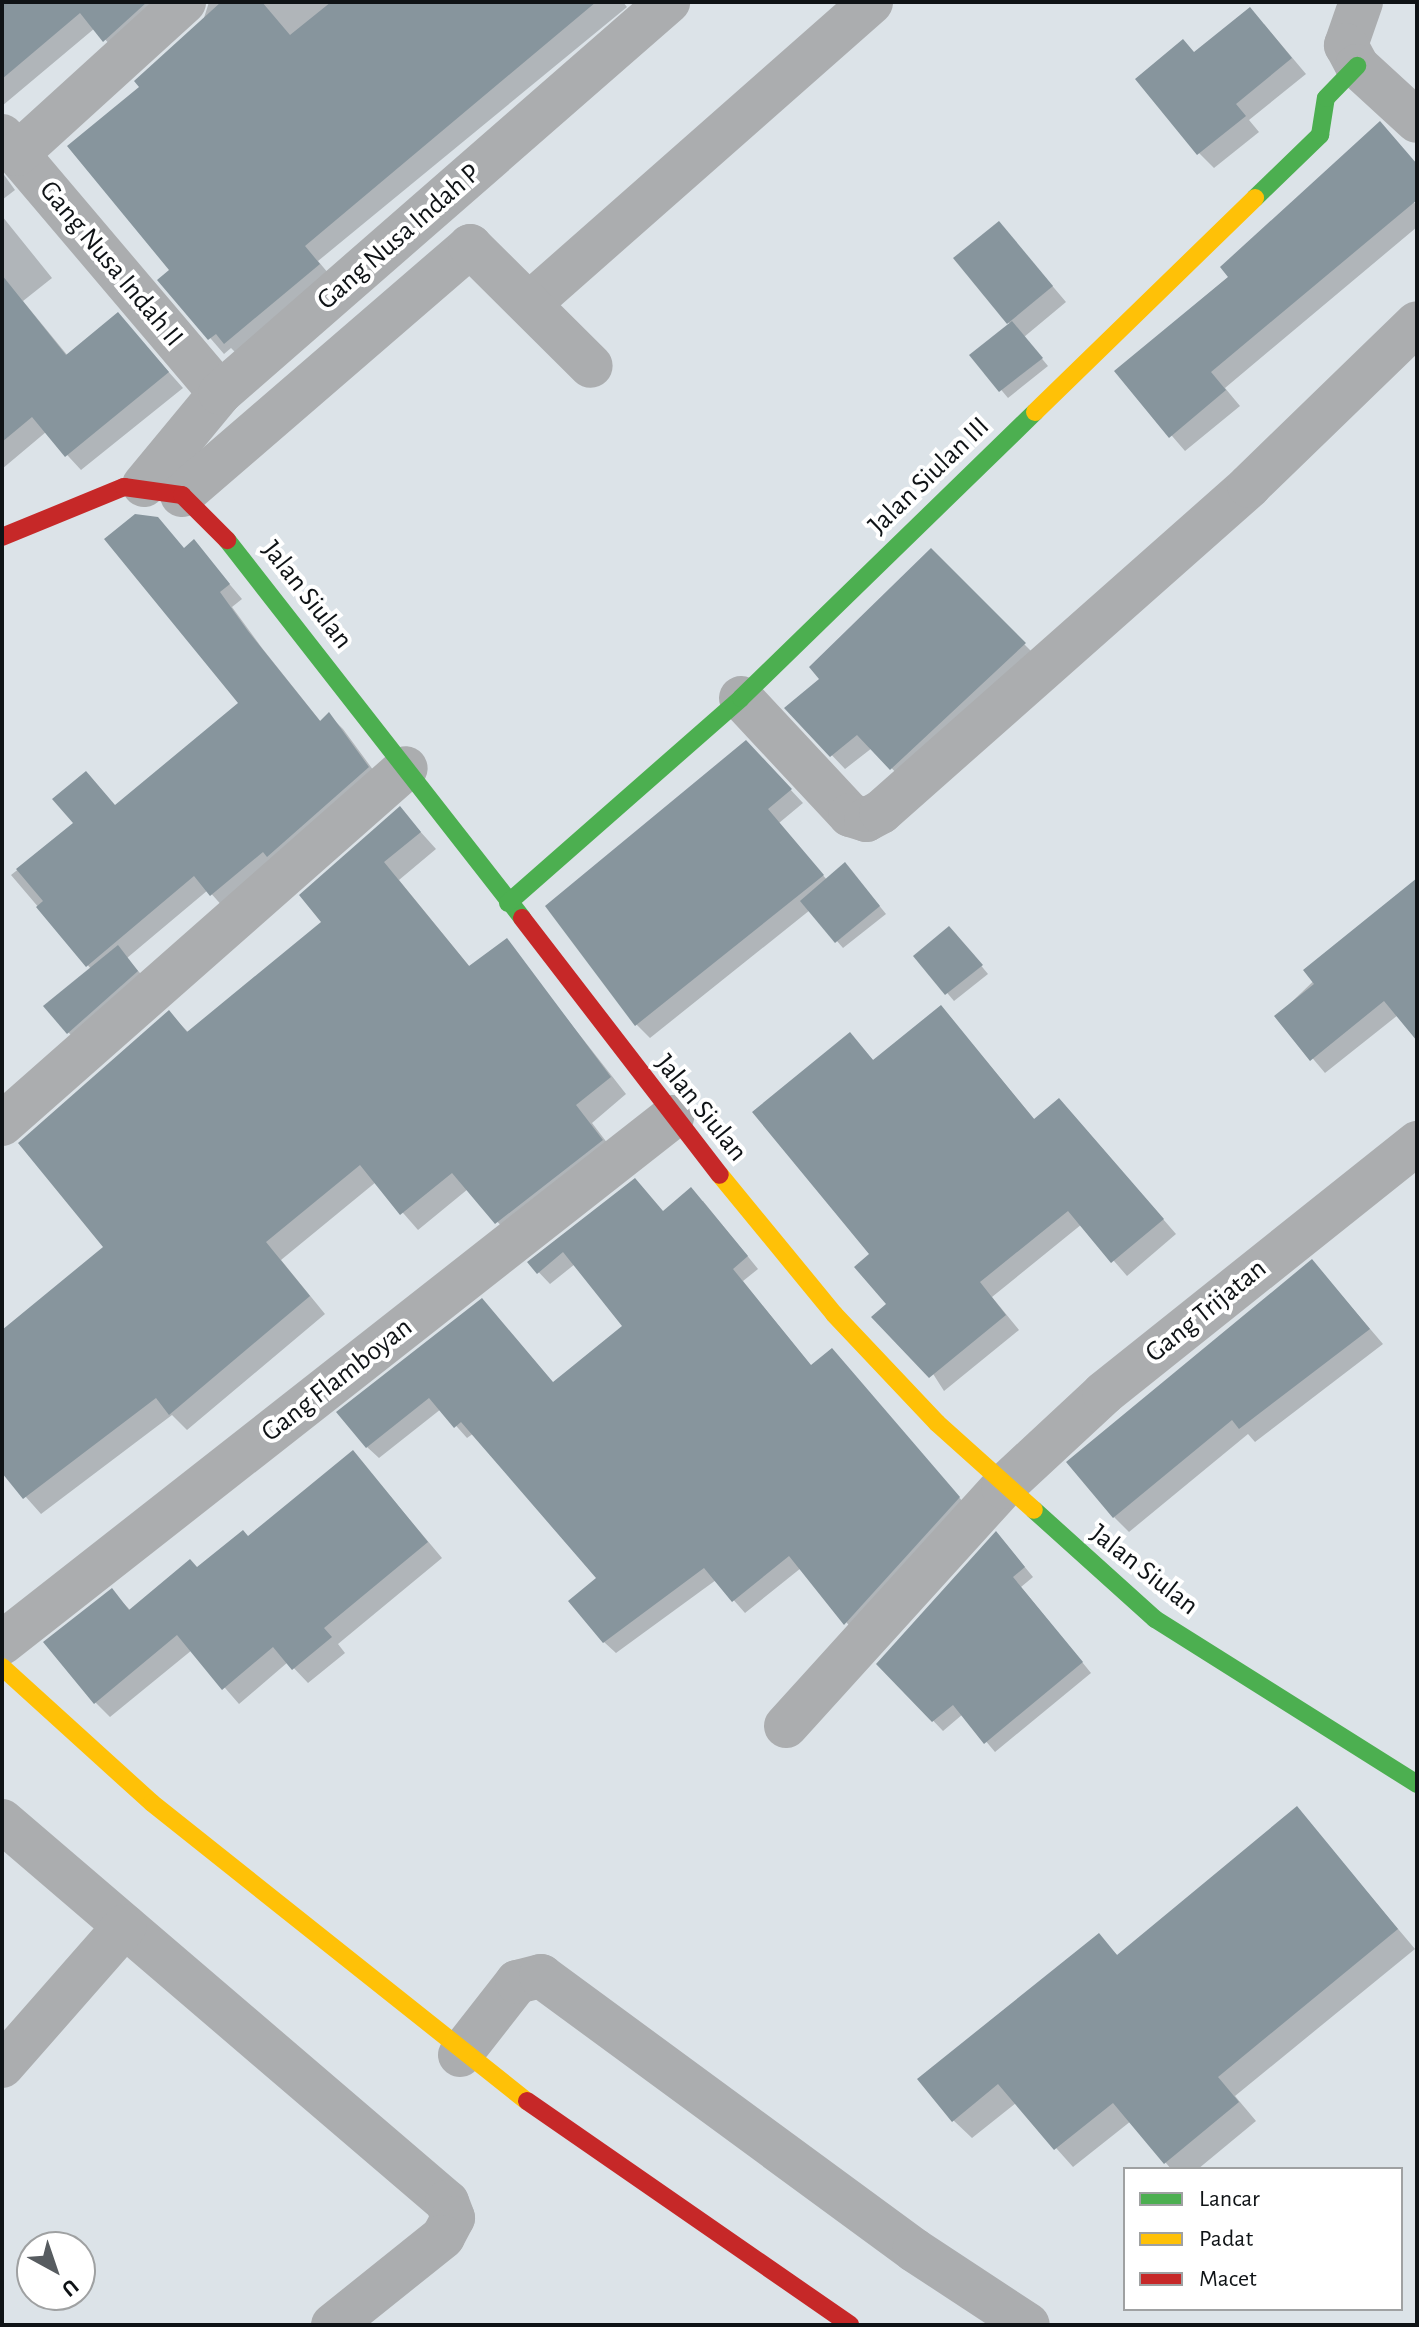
<!DOCTYPE html>
<html>
<head>
<meta charset="utf-8">
<style>
	body { margin:0 }
	#map { position:relative; width:1419px; height:2327px; overflow:hidden; background:#dce3e8; font-family:"Alegreya Sans",sans-serif }
	div>[style] { position:absolute }
	.shadow>* { inset:0; background:#0003 }
	.building>* { inset:0; background:#87959d }
	.street>* { height:44px; margin:-22px; padding:0 22px; transform-origin:22px; border-radius:22px; background:#abadaf }
	.fast>* { height:18px; margin:-9px; padding:0 9px; transform-origin:9px; border-radius:9px; background:#4caf50 }
	.slow>* { height:18px; margin:-9px; padding:0 9px; transform-origin:9px; border-radius:9px; background:#ffc107 }
	.jam>* { height:18px; margin:-9px; padding:0 9px; transform-origin:9px; border-radius:9px; background:#c62828 }
	span { translate:-50% -50%; white-space:nowrap; text-align:center; line-height:1.15; -webkit-text-stroke:8px #fff; paint-order:stroke }
	.street-label { font-size:28px; color:#0f1316 }
	.frame { position:absolute; inset:0; border:4px solid #0f1316; pointer-events:none }
	.legend { position:absolute; left:1123px; top:2167px; width:280px; height:144px; box-sizing:border-box; background:#fff; border:2px solid #9fa1a2; margin:0; padding:10px 14px; list-style:none; font-size:24px; color:#0f1316 }
	.legend li { display:flex; align-items:center; gap:16px; height:40px }
	.legend b { width:40px; border:2px solid #9fa1a2 }
	.north { position:absolute; left:16px; top:2231px; width:80px; height:80px; box-sizing:border-box; background:#fff; border:2px solid #9fa1a2; border-radius:50%; rotate:140deg; font-size:22px; font-weight:700; line-height:32px; text-align:center; color:#0f1316 }
	.north::after { content:''; display:block; margin:auto; width:28px; height:36px; background:#575c60; clip-path:polygon(50% 0,100% 100%,50% 72%,0 100%) }
</style>
</head>
<body>
<div id="map">
	<div class="shadow">
		<div style="clip-path:polygon(2px 2px,181px 2px,119px 55px,95px 28px,2px 106px)"></div>
		<div style="clip-path:polygon(209px 2px,623px 2px,627px 7px,318px 261px,334px 280px,240px 357px,231px 348px,224px 354px,160px 280px,171px 271px,142px 87px,203px 21px)"></div>
		<div style="clip-path:polygon(1264px 24px,1306px 74px,1249px 120px,1259px 132px,1214px 168px,1199px 153px,1195px 54px)"></div>
		<div style="clip-path:polygon(1374px 155px,1417px 206px,1417px 227px,1225px 388px,1240px 406px,1185px 451px,1116px 371px)"></div>
		<div style="clip-path:polygon(2px 172px,15px 190px,2px 200px)"></div>
		<div style="clip-path:polygon(2px 216px,52px 278px,23px 301px,68px 356px,118px 315px,183px 388px,81px 470px,46px 432px,2px 469px)"></div>
		<div style="clip-path:polygon(999px 223px,1066px 302px,1024px 337px,1048px 366px,1008px 398px,972px 355px,1010px 324px,956px 258px)"></div>
		<div style="clip-path:polygon(194px 542px,242px 599px,232px 607px,262px 648px,321px 722px,329px 715px,343px 729px,382px 782px,225px 909px,208px 890px,127px 958px,152px 987px,83px 1047px,68px 1032px,91px 969px,11px 875px,75px 824px,116px 807px,241px 703px,185px 550px)"></div>
		<div style="clip-path:polygon(931px 551px,1038px 658px,905px 782px,872px 748px,845px 769px,787px 708px,822px 679px)"></div>
		<div style="clip-path:polygon(759px 756px,803px 803px,779px 823px,827px 880px,852px 872px,886px 914px,843px 948px,810px 910px,650px 1038px,636px 1024px)"></div>
		<div style="clip-path:polygon(400px 809px,436px 849px,399px 880px,470px 967px,506px 941px,626px 1094px,592px 1123px,618px 1157px,513px 1239px,468px 1189px,418px 1230px,376px 1182px,281px 1260px,325px 1314px,187px 1430px,172px 1415px,41px 1514px,2px 1470px,2px 1331px,106px 1248px,169px 1013px,189px 1033px,324px 922px)"></div>
		<div style="clip-path:polygon(1417px 882px,1417px 1031px,1398px 1015px,1325px 1073px,1277px 1016px)"></div>
		<div style="clip-path:polygon(956px 935px,988px 974px,954px 1001px,916px 956px)"></div>
		<div style="clip-path:polygon(941px 1007px,1035px 1120px,1073px 1115px,1176px 1234px,1127px 1276px,1082px 1224px,992px 1297px,1019px 1330px,944px 1391px,889px 1305px,872px 1255px,850px 1035px,874px 1061px)"></div>
		<div style="clip-path:polygon(703px 1201px,758px 1269px,743px 1281px,812px 1367px,843px 1362px,970px 1510px,857px 1635px,801px 1568px,745px 1613px,716px 1580px,616px 1653px,604px 1642px,598px 1578px,474px 1433px,467px 1438px,441px 1409px,379px 1458px,367px 1447px,482px 1301px,554px 1384px,625px 1326px,575px 1264px,550px 1284px,530px 1263px)"></div>
		<div style="clip-path:polygon(1312px 1261px,1383px 1344px,1255px 1442px,1248px 1434px,1129px 1532px,1114px 1517px)"></div>
		<div style="clip-path:polygon(353px 1452px,442px 1558px,338px 1644px,345px 1653px,308px 1683px,288px 1662px,239px 1704px,192px 1650px,110px 1717px,95px 1702px,112px 1591px,131px 1611px,249px 1538px)"></div>
		<div style="clip-path:polygon(1006px 1544px,1033px 1577px,1021px 1587px,1091px 1673px,995px 1752px,963px 1714px,943px 1731px,879px 1664px)"></div>
		<div style="clip-path:polygon(1297px 1809px,1415px 1949px,1235px 2096px,1256px 2121px,1198px 2169px,1171px 2169px,1131px 2121px,1073px 2167px,1016px 2103px,972px 2138px,953px 2120px,1098px 1936px,1118px 1956px)"></div>
	</div>
	<div class="building">
		<div style="clip-path:polygon(2px 2px,147px 2px,103px 42px,80px 13px,2px 79px)"></div>
		<div style="clip-path:polygon(221px 2px,262px 2px,290px 35px,331px 2px,596px 2px,305px 246px,320px 264px,224px 344px,216px 334px,208px 340px,157px 280px,169px 270px,67px 146px,139px 87px,134px 81px)"></div>
		<div style="clip-path:polygon(1250px 7px,1292px 58px,1236px 104px,1246px 116px,1197px 155px,1135px 79px,1183px 39px,1194px 52px)"></div>
		<div style="clip-path:polygon(1380px 121px,1417px 164px,1417px 200px,1211px 372px,1226px 390px,1169px 438px,1114px 371px,1228px 277px,1220px 267px)"></div>
		<div style="clip-path:polygon(999px 221px,1053px 286px,1007px 324px,953px 258px)"></div>
		<div style="clip-path:polygon(2px 275px,66px 355px,118px 312px,169px 372px,65px 457px,32px 417px,2px 442px)"></div>
		<div style="clip-path:polygon(1012px 321px,1043px 358px,999px 392px,969px 355px)"></div>
		<div style="clip-path:polygon(135px 514px,158px 517px,184px 548px,194px 539px,230px 584px,220px 592px,248px 631px,320px 721px,329px 712px,369px 767px,267px 857px,263px 852px,210px 896px,194px 876px,86px 967px,36px 907px,43px 901px,16px 869px,73px 823px,52px 799px,86px 771px,115px 805px,238px 703px,104px 539px)"></div>
		<div style="clip-path:polygon(931px 548px,1026px 643px,890px 770px,857px 735px,830px 757px,784px 708px,819px 679px,809px 667px)"></div>
		<div style="clip-path:polygon(746px 740px,792px 789px,768px 809px,824px 875px,635px 1026px,545px 906px)"></div>
		<div style="clip-path:polygon(400px 806px,421px 832px,384px 862px,469px 966px,507px 938px,611px 1077px,576px 1105px,603px 1140px,495px 1224px,452px 1173px,400px 1215px,360px 1165px,266px 1242px,310px 1296px,169px 1415px,156px 1398px,23px 1499px,2px 1473px,2px 1330px,103px 1247px,18px 1143px,169px 1010px,187px 1032px,321px 922px,299px 895px)"></div>
		<div style="clip-path:polygon(845px 862px,880px 906px,835px 943px,800px 901px)"></div>
		<div style="clip-path:polygon(1417px 878px,1417px 1041px,1384px 1001px,1310px 1061px,1274px 1016px,1314px 984px,1303px 970px)"></div>
		<div style="clip-path:polygon(949px 926px,983px 965px,945px 995px,913px 956px)"></div>
		<div style="clip-path:polygon(118px 945px,138px 971px,67px 1034px,43px 1006px)"></div>
		<div style="clip-path:polygon(941px 1005px,1034px 1119px,1059px 1098px,1164px 1219px,1111px 1263px,1068px 1211px,980px 1282px,1006px 1315px,929px 1378px,871px 1317px,886px 1304px,854px 1267px,869px 1254px,752px 1112px,850px 1032px,873px 1060px)"></div>
		<div style="clip-path:polygon(635px 1178px,663px 1211px,691px 1187px,748px 1256px,733px 1269px,811px 1365px,832px 1348px,960px 1497px,844px 1625px,789px 1556px,732px 1602px,704px 1568px,603px 1643px,568px 1601px,596px 1578px,461px 1422px,454px 1428px,429px 1398px,366px 1448px,336px 1412px,482px 1298px,553px 1382px,622px 1326px,563px 1252px,537px 1274px,527px 1262px)"></div>
		<div style="clip-path:polygon(1312px 1259px,1370px 1329px,1239px 1429px,1232px 1420px,1113px 1518px,1066px 1462px)"></div>
		<div style="clip-path:polygon(353px 1450px,428px 1542px,324px 1628px,332px 1637px,292px 1670px,273px 1647px,222px 1690px,177px 1635px,94px 1704px,43px 1642px,112px 1588px,129px 1610px,190px 1559px,197px 1567px,243px 1530px,248px 1536px)"></div>
		<div style="clip-path:polygon(996px 1531px,1025px 1567px,1013px 1577px,1083px 1662px,984px 1744px,953px 1705px,932px 1722px,876px 1664px)"></div>
		<div style="clip-path:polygon(1297px 1806px,1398px 1929px,1218px 2077px,1239px 2102px,1164px 2164px,1113px 2103px,1054px 2150px,998px 2084px,952px 2122px,917px 2079px,1099px 1933px,1117px 1955px)"></div>
	</div>
	<div class="street">
		<div style="left:1361px;top:2px;width:46px;rotate:109.2deg"></div>
		<div style="left:1346px;top:45px;width:24px;rotate:62deg"></div>
		<div style="left:1357px;top:66px;width:81px;rotate:42.5deg"></div>
		<div style="left:2px;top:136px;width:337px;rotate:49.7deg"></div>
		<div style="left:17px;top:154px;width:226px;rotate:-42.3deg"></div>
		<div style="left:529px;top:304px;width:456px;rotate:-41.4deg"></div>
		<div style="left:144px;top:485px;width:119px;rotate:-50.4deg"></div>
		<div style="left:220px;top:393px;width:595px;rotate:-41.11deg"></div>
		<div style="left:182px;top:495px;width:381px;rotate:-40.8deg"></div>
		<div style="left:470px;top:246px;width:170px;rotate:44.8deg"></div>
		<div style="left:741px;top:698px;width:160px;rotate:47deg"></div>
		<div style="left:850px;top:815px;width:17px;rotate:17deg"></div>
		<div style="left:866px;top:820px;width:17px;rotate:-28deg"></div>
		<div style="left:881px;top:812px;width:492px;rotate:-41.5deg"></div>
		<div style="left:1249px;top:486px;width:234px;rotate:-44.1deg"></div>
		<div style="left:2px;top:1124px;width:538px;rotate:-41.39deg"></div>
		<div style="left:2px;top:1643px;width:852px;rotate:-38.13deg"></div>
		<div style="left:786px;top:1726px;width:323px;rotate:-47.8deg"></div>
		<div style="left:1003px;top:1487px;width:138px;rotate:-42.9deg"></div>
		<div style="left:1104px;top:1393px;width:401px;rotate:-38.6deg"></div>
		<div style="left:2px;top:1821px;width:586px;rotate:40.57deg"></div>
		<div style="left:447px;top:2202px;width:17px;rotate:69deg"></div>
		<div style="left:453px;top:2218px;width:21px;rotate:118deg"></div>
		<div style="left:443px;top:2237px;width:141px;rotate:141.3deg"></div>
		<div style="left:460px;top:2055px;width:93px;rotate:-52deg"></div>
		<div style="left:517px;top:1982px;width:25px;rotate:-14deg"></div>
		<div style="left:541px;top:1976px;width:463px;rotate:36.3deg"></div>
		<div style="left:914px;top:2250px;width:136px;rotate:33.3deg"></div>
		<div style="left:2px;top:2066px;width:186px;rotate:-48.7deg"></div>
	</div>
	<div class="fast">
		<div style="left:1255px;top:198px;width:91px;rotate:-44.1deg"></div>
		<div style="left:1320px;top:135px;width:37px;rotate:-81deg"></div>
		<div style="left:1326px;top:98px;width:45px;rotate:-45.9deg"></div>
		<div style="left:227px;top:540px;width:479px;rotate:52deg"></div>
		<div style="left:508px;top:903px;width:310px;rotate:-41.3deg"></div>
		<div style="left:741px;top:698px;width:410px;rotate:-44.2deg"></div>
		<div style="left:1034px;top:1510px;width:163px;rotate:42deg"></div>
		<div style="left:1155px;top:1619px;width:310px;rotate:32.2deg"></div>
	</div>
	<div class="slow">
		<div style="left:1035px;top:412px;width:307px;rotate:-44.2deg"></div>
		<div style="left:720px;top:1175px;width:180px;rotate:50.6deg"></div>
		<div style="left:834px;top:1314px;width:150px;rotate:46.6deg"></div>
		<div style="left:937px;top:1423px;width:130px;rotate:41.9deg"></div>
		<div style="left:2px;top:1667px;width:202px;rotate:42.2deg"></div>
		<div style="left:152px;top:1803px;width:479px;rotate:38.5deg"></div>
	</div>
	<div class="jam">
		<div style="left:2px;top:537px;width:132px;rotate:-22.3deg"></div>
		<div style="left:124px;top:487px;width:59px;rotate:7.9deg"></div>
		<div style="left:182px;top:495px;width:64px;rotate:45deg"></div>
		<div style="left:522px;top:918px;width:324px;rotate:52.4deg"></div>
		<div style="left:527px;top:2101px;width:393px;rotate:34.7deg"></div>
	</div>
	<div class="street-label">
		<span style="left:399px;top:237px;rotate:-41deg">Gang Nusa Indah P</span>
		<span style="left:111px;top:264px;rotate:50deg">Gang Nusa Indah II</span>
		<span style="left:929px;top:476px;rotate:-44deg">Jalan Siulan III</span>
		<span style="left:307px;top:595px;rotate:52deg">Jalan Siulan</span>
		<span style="left:701px;top:1108px;rotate:51deg">Jalan Siulan</span>
		<span style="left:1206px;top:1311px;rotate:-39deg">Gang Trijatan</span>
		<span style="left:337px;top:1380px;rotate:-38deg">Gang Flamboyan</span>
		<span style="left:1144px;top:1570px;rotate:38deg">Jalan Siulan</span>
	</div>
	<div class="frame"></div>
	<ul class="legend">
	<li><b style="height:10px;background:#4caf50"></b>Lancar</li>
	<li><b style="height:10px;background:#ffc107"></b>Padat</li>
	<li><b style="height:10px;background:#c62828"></b>Macet</li>
	</ul>
	<div class="north">U</div>
</div>
</body>
</html>
